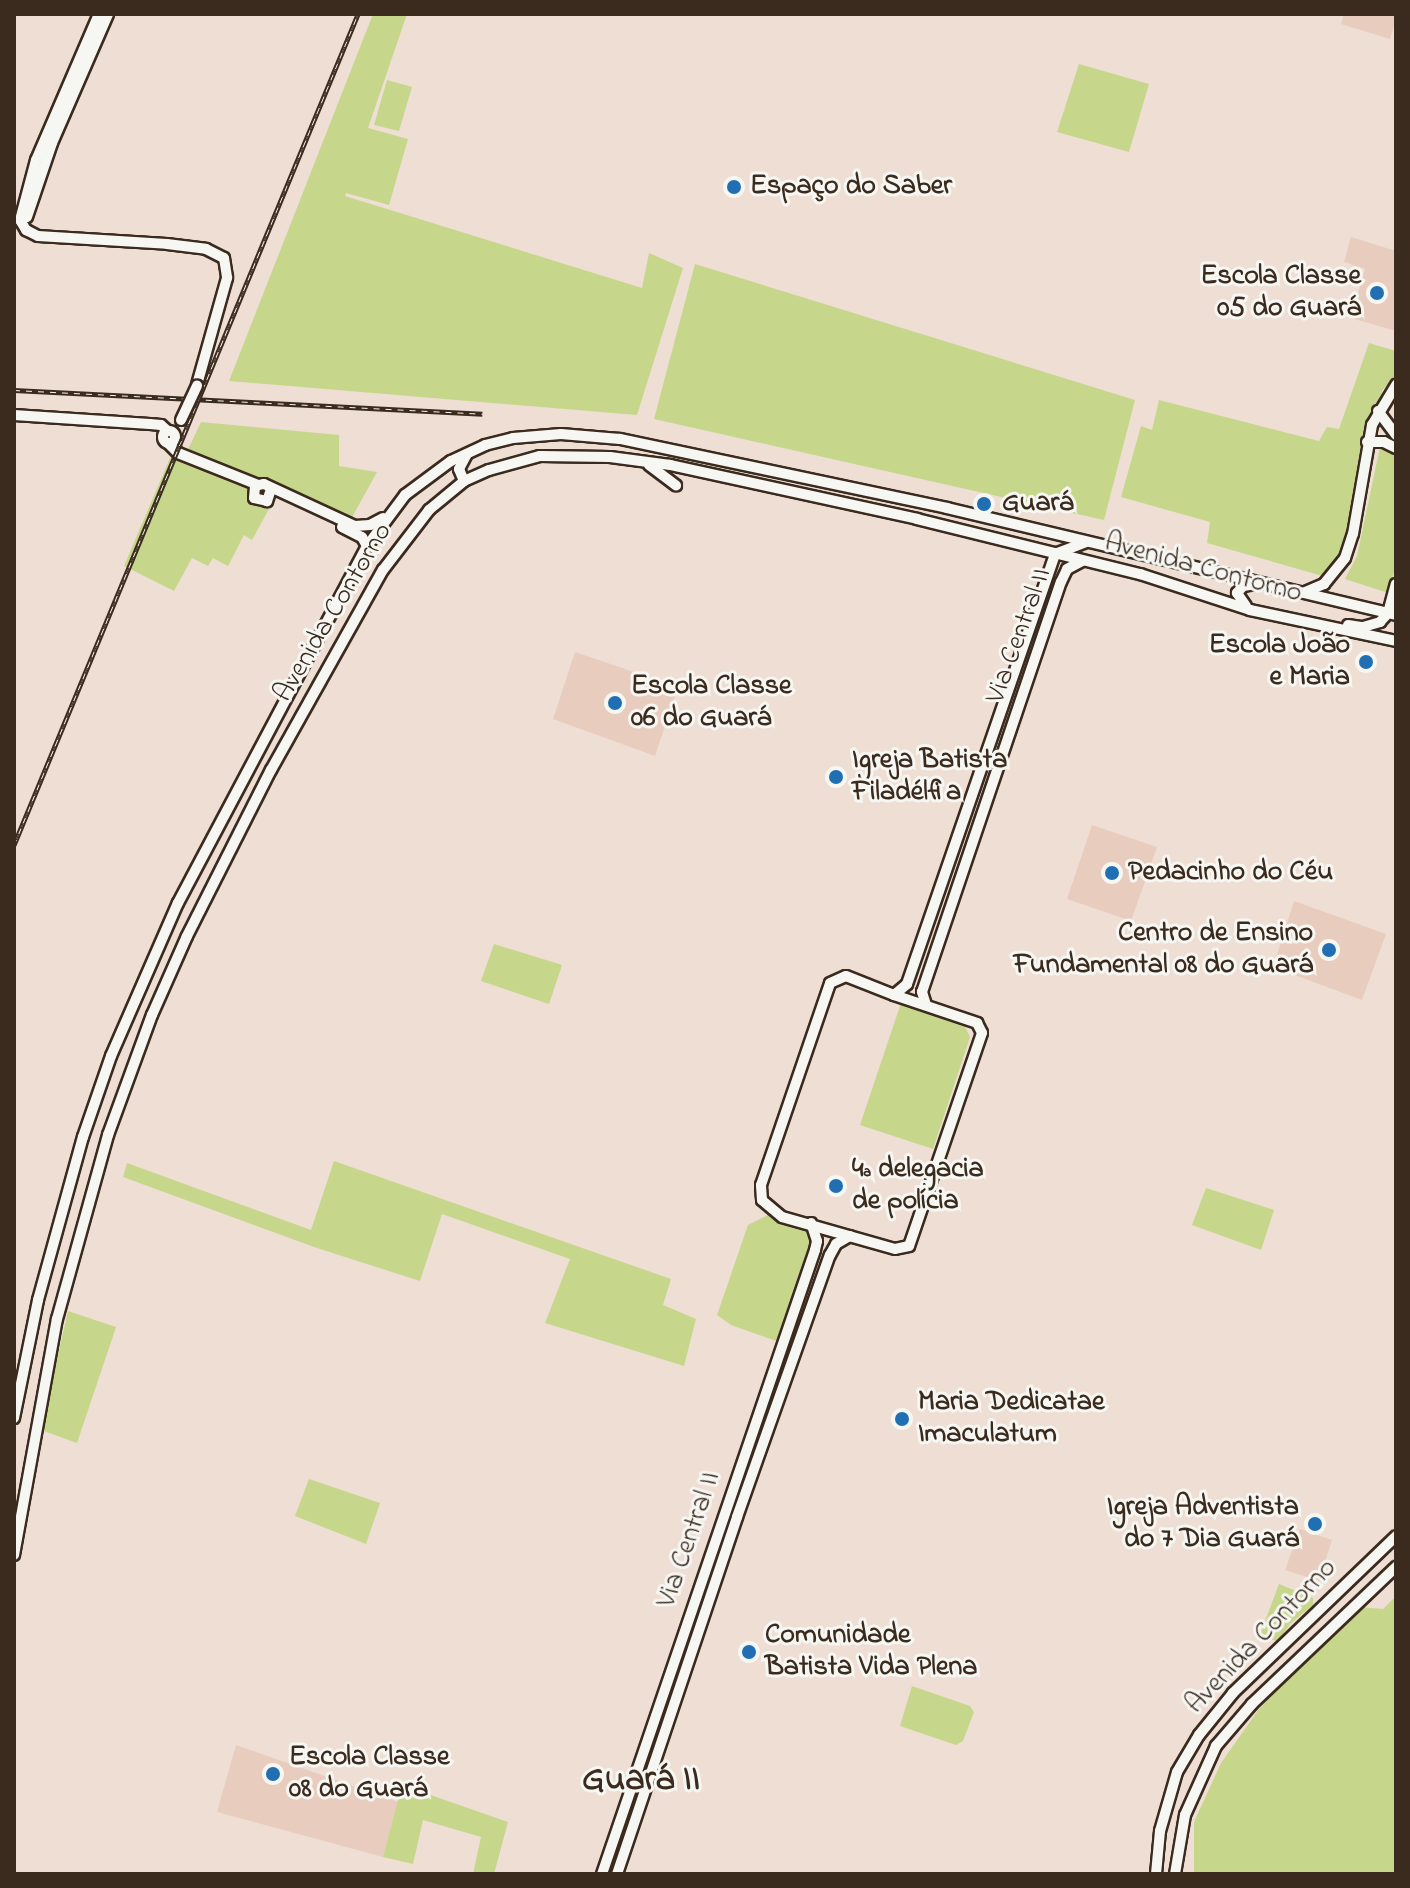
<!DOCTYPE html>
<html>
<head>
<meta charset="utf-8">
<style>
	body { margin:0 }
	#map { position:relative; width:1410px; height:1888px; overflow:hidden; background:#eeded4; font-family:"Indie Flower",sans-serif }
	div>[style] { position:absolute }
	.built>* { inset:0; background:#e8cdbf }
	.green>* { inset:0; background:#c6d78b }
	.roads { filter:drop-shadow(2px 0 #3b2a1e) drop-shadow(-2px 0 #3b2a1e) drop-shadow(0 2px #3b2a1e) drop-shadow(0 -2px #3b2a1e) }
	.secondary>* { height:10px; margin:-5px; padding:0 5px; transform-origin:5px; border-radius:5px; background:#f6f6f2 }
	.secondary>.ring { margin:-5px; padding:0; box-sizing:content-box; background:none; border:10px solid #f6f6f2; border-radius:50% }
	.rail>* { height:5px; margin-top:-2.5px; transform-origin:0; background:repeating-linear-gradient(90deg,#f6f6f2 0 6px,#3b2a1e 0 12px); box-sizing:border-box; border-block:2px solid #3b2a1e }
	.bridges { filter:drop-shadow(2px 0 #3b2a1e) drop-shadow(-2px 0 #3b2a1e) drop-shadow(0 2px #3b2a1e) drop-shadow(0 -2px #3b2a1e) }
	.secondary-bridge>* { height:10px; margin:-5px; padding:0 5px; transform-origin:5px; border-radius:5px; background:#f6f6f2 }
	.dots>* { width:22px; height:22px; translate:-50% -50%; box-sizing:border-box; border:4px solid #f6f6f2; border-radius:50% }
	span { translate:-50% -50%; white-space:nowrap; text-align:center; line-height:1.15; -webkit-text-stroke:6px #f6f6f2; paint-order:stroke }
	.poi-label { font-size:28px; color:#3b2a1e; font-weight:700 }
	.left { translate:0 -50%; text-align:left }
	.right { translate:-100% -50%; text-align:right }
	.street-label { font-size:28px; color:#3b2a1e }
	.district-label { font-size:36px; color:#3b2a1e; font-weight:700 }
	.frame { position:absolute; inset:0; border:16px solid #3b2a1e; pointer-events:none }
</style>
</head>
<body>
<div id="map">
	<div class="built">
		<div style="clip-path:polygon(1344px 14px,1396px 14px,1396px 19px,1390px 39px,1341px 24px)"></div>
		<div style="clip-path:polygon(1351px 237px,1396px 251px,1396px 331px,1351px 318px,1365px 269px,1344px 262px)"></div>
		<div style="clip-path:polygon(575px 652px,678px 687px,655px 756px,553px 719px)"></div>
		<div style="clip-path:polygon(1092px 825px,1157px 847px,1131px 921px,1067px 899px)"></div>
		<div style="clip-path:polygon(1294px 901px,1386px 934px,1362px 1000px,1273px 967px)"></div>
		<div style="clip-path:polygon(1300px 1529px,1332px 1540px,1319px 1581px,1285px 1570px)"></div>
		<div style="clip-path:polygon(236px 1745px,399px 1802px,383px 1857px,217px 1812px)"></div>
	</div>
	<div class="green">
		<div style="clip-path:polygon(373px 14px,407px 14px,368px 128px,408px 139px,389px 205px,346px 193px,345px 196px,642px 288px,649px 253px,683px 268px,637px 415px,229px 381px)"></div>
		<div style="clip-path:polygon(1079px 64px,1149px 84px,1129px 152px,1057px 132px)"></div>
		<div style="clip-path:polygon(387px 80px,412px 87px,399px 131px,374px 125px)"></div>
		<div style="clip-path:polygon(695px 264px,1135px 400px,1104px 520px,654px 419px)"></div>
		<div style="clip-path:polygon(1369px 343px,1396px 351px,1396px 376px,1383px 389px,1359px 456px,1346px 548px,1326px 577px,1207px 543px,1210px 522px,1121px 497px,1141px 426px,1152px 430px,1159px 400px,1319px 441px,1327px 427px,1339px 429px)"></div>
		<div style="clip-path:polygon(201px 422px,339px 435px,339px 466px,377px 472px,351px 519px,281px 487px,252px 540px,244px 535px,228px 566px,213px 558px,208px 566px,192px 558px,174px 591px,124px 566px,170px 458px,184px 458px)"></div>
		<div style="clip-path:polygon(1380px 447px,1396px 453px,1396px 566px,1388px 593px,1345px 579px,1357px 556px)"></div>
		<div style="clip-path:polygon(494px 944px,562px 965px,549px 1004px,481px 981px)"></div>
		<div style="clip-path:polygon(901px 1003px,965px 1027px,970px 1037px,933px 1149px,860px 1125px)"></div>
		<div style="clip-path:polygon(334px 1161px,671px 1279px,663px 1305px,696px 1319px,684px 1366px,545px 1323px,570px 1259px,442px 1214px,420px 1281px,314px 1247px,123px 1177px,127px 1163px,311px 1230px)"></div>
		<div style="clip-path:polygon(1206px 1188px,1274px 1210px,1261px 1250px,1192px 1225px)"></div>
		<div style="clip-path:polygon(770px 1214px,811px 1228px,815px 1233px,782px 1343px,731px 1325px,717px 1315px,748px 1225px)"></div>
		<div style="clip-path:polygon(68px 1311px,116px 1327px,77px 1443px,41px 1430px)"></div>
		<div style="clip-path:polygon(309px 1479px,380px 1503px,366px 1544px,295px 1516px)"></div>
		<div style="clip-path:polygon(1279px 1584px,1313px 1598px,1313px 1605px,1291px 1623px,1278px 1641px,1259px 1637px)"></div>
		<div style="clip-path:polygon(1396px 1596px,1396px 1874px,1194px 1874px,1194px 1822px,1221px 1763px,1259px 1709px,1359px 1607px,1383px 1609px)"></div>
		<div style="clip-path:polygon(912px 1686px,970px 1706px,974px 1712px,963px 1741px,956px 1745px,900px 1726px)"></div>
		<div style="clip-path:polygon(402px 1785px,508px 1822px,494px 1874px,473px 1874px,481px 1837px,423px 1820px,413px 1864px,383px 1857px)"></div>
	</div>
	<div class="roads">
		<div class="secondary">
			<div style="left:99px;top:14px;width:159px;rotate:113.3deg"></div>
			<div style="left:36px;top:160px;width:62px;rotate:104.9deg"></div>
			<div style="left:20px;top:220px;width:12px;rotate:59deg"></div>
			<div style="left:26px;top:230px;width:13px;rotate:27deg"></div>
			<div style="left:38px;top:236px;width:129px;rotate:3.5deg"></div>
			<div style="left:167px;top:244px;width:39px;rotate:7deg"></div>
			<div style="left:206px;top:249px;width:20px;rotate:27deg"></div>
			<div style="left:224px;top:258px;width:20px;rotate:81deg"></div>
			<div style="left:227px;top:278px;width:111px;rotate:105.7deg"></div>
			<div style="left:27px;top:217px;width:78px;rotate:-71.3deg"></div>
			<div style="left:52px;top:143px;width:141px;rotate:-66.5deg"></div>
			<div style="left:1378px;top:411px;width:30px;rotate:53deg"></div>
			<div style="left:14px;top:415px;width:136px;rotate:3.8deg"></div>
			<div style="left:150px;top:424px;width:11px;rotate:5deg"></div>
			<div style="left:161px;top:425px;width:9px;rotate:41deg"></div>
			<div class="ring" style="left:163px;top:431px;width:2px;height:2px"></div>
			<div style="left:1367px;top:442px;width:17px"></div>
			<div style="left:1384px;top:442px;width:13px;rotate:27deg"></div>
			<div style="left:168px;top:443px;width:14px;rotate:45deg"></div>
			<div style="left:178px;top:453px;width:86px;rotate:21.8deg"></div>
			<div style="left:649px;top:465px;width:34px;rotate:37deg"></div>
			<div style="left:464px;top:481px;width:13px;rotate:-113deg"></div>
			<div style="left:459px;top:469px;width:17px;rotate:-62deg"></div>
			<div style="left:271px;top:489px;width:13px;rotate:108deg"></div>
			<div style="left:267px;top:501px;width:13px;rotate:-167deg"></div>
			<div style="left:254px;top:498px;width:12px;rotate:-85deg"></div>
			<div style="left:255px;top:486px;width:9px;rotate:-13deg"></div>
			<div style="left:264px;top:484px;width:100px;rotate:24.8deg"></div>
			<div style="left:355px;top:526px;width:15px;rotate:-4deg"></div>
			<div style="left:370px;top:525px;width:15px;rotate:-28deg"></div>
			<div style="left:342px;top:527px;width:22px;rotate:27deg"></div>
			<div style="left:362px;top:537px;width:10px;rotate:61deg"></div>
			<div style="left:1305px;top:592px;width:21px;rotate:-23deg"></div>
			<div style="left:1324px;top:584px;width:33px;rotate:-51deg"></div>
			<div style="left:1345px;top:558px;width:25px;rotate:-72deg"></div>
			<div style="left:1353px;top:534px;width:111px;rotate:-80.1deg"></div>
			<div style="left:1372px;top:425px;width:47px;rotate:-59deg"></div>
			<div style="left:1246px;top:606px;width:16px;rotate:-125deg"></div>
			<div style="left:1237px;top:593px;width:9px;rotate:-49deg"></div>
			<div style="left:1243px;top:586px;width:13px;rotate:-9deg"></div>
			<div style="left:1348px;top:625px;width:15px;rotate:8deg"></div>
			<div style="left:1363px;top:627px;width:18px;rotate:-16deg"></div>
			<div style="left:1380px;top:622px;width:12px;rotate:-48deg"></div>
			<div style="left:1388px;top:613px;width:30px;rotate:-75deg"></div>
			<div style="left:894px;top:995px;width:88px;rotate:18.6deg"></div>
			<div style="left:977px;top:1023px;width:11px;rotate:63deg"></div>
			<div style="left:982px;top:1033px;width:225px;rotate:108.9deg"></div>
			<div style="left:909px;top:1246px;width:14px;rotate:168deg"></div>
			<div style="left:895px;top:1249px;width:117px;rotate:-164.2deg"></div>
			<div style="left:782px;top:1217px;width:26px;rotate:-140deg"></div>
			<div style="left:762px;top:1200px;width:15px;rotate:-94deg"></div>
			<div style="left:761px;top:1185px;width:213px;rotate:-71.1deg"></div>
			<div style="left:830px;top:983px;width:17px;rotate:-24deg"></div>
			<div style="left:846px;top:976px;width:52px;rotate:21.6deg"></div>
			<div style="left:894px;top:995px;width:17px;rotate:-40deg"></div>
			<div style="left:907px;top:984px;width:455px;rotate:-71deg"></div>
			<div style="left:1055px;top:554px;width:34px;rotate:-21deg"></div>
			<div style="left:926px;top:1005px;width:14px;rotate:-107deg"></div>
			<div style="left:922px;top:992px;width:433px;rotate:-71.3deg"></div>
			<div style="left:1061px;top:582px;width:14px;rotate:-65deg"></div>
			<div style="left:1067px;top:569px;width:17px;rotate:-28deg"></div>
			<div style="left:14px;top:1418px;width:120px;rotate:-78.5deg"></div>
			<div style="left:38px;top:1300px;width:169px;rotate:-74.6deg"></div>
			<div style="left:83px;top:1137px;width:86px;rotate:-70.9deg"></div>
			<div style="left:111px;top:1056px;width:167px;rotate:-66.4deg"></div>
			<div style="left:178px;top:903px;width:404px;rotate:-62.1deg"></div>
			<div style="left:367px;top:546px;width:64px;rotate:-53.3deg"></div>
			<div style="left:405px;top:495px;width:57px;rotate:-36.5deg"></div>
			<div style="left:451px;top:461px;width:38px;rotate:-25deg"></div>
			<div style="left:485px;top:445px;width:29px;rotate:-14deg"></div>
			<div style="left:513px;top:438px;width:48px;rotate:-4.8deg"></div>
			<div style="left:561px;top:434px;width:59px;rotate:4.8deg"></div>
			<div style="left:620px;top:439px;width:334px;rotate:11.9deg"></div>
			<div style="left:947px;top:508px;width:462px;rotate:13.4deg"></div>
			<div style="left:14px;top:1555px;width:240px;rotate:-79.7deg"></div>
			<div style="left:57px;top:1319px;width:191px;rotate:-74.5deg"></div>
			<div style="left:108px;top:1135px;width:128px;rotate:-69.9deg"></div>
			<div style="left:152px;top:1015px;width:86px;rotate:-66.1deg"></div>
			<div style="left:187px;top:936px;width:186px;rotate:-63.2deg"></div>
			<div style="left:271px;top:770px;width:229px;rotate:-60.8deg"></div>
			<div style="left:383px;top:570px;width:76px;rotate:-52.5deg"></div>
			<div style="left:429px;top:510px;width:45px;rotate:-39.6deg"></div>
			<div style="left:464px;top:481px;width:27px;rotate:-24deg"></div>
			<div style="left:489px;top:470px;width:53px;rotate:-15.4deg"></div>
			<div style="left:540px;top:456px;width:70px;rotate:0.8deg"></div>
			<div style="left:610px;top:457px;width:61px;rotate:7.6deg"></div>
			<div style="left:670px;top:465px;width:253px;rotate:12.3deg"></div>
			<div style="left:917px;top:519px;width:230px;rotate:13.9deg"></div>
			<div style="left:1140px;top:574px;width:116px;rotate:18.1deg"></div>
			<div style="left:1250px;top:610px;width:149px;rotate:12deg"></div>
			<div style="left:602px;top:1874px;width:659px;rotate:-71.15deg"></div>
			<div style="left:815px;top:1250px;width:9px;rotate:-77deg"></div>
			<div style="left:817px;top:1241px;width:19px;rotate:-108deg"></div>
			<div style="left:617px;top:1874px;width:377px;rotate:-71.4deg"></div>
			<div style="left:737px;top:1517px;width:278px;rotate:-70.5deg"></div>
			<div style="left:830px;top:1255px;width:13px;rotate:-61deg"></div>
			<div style="left:836px;top:1244px;width:16px;rotate:-30deg"></div>
			<div style="left:1156px;top:1874px;width:43px;rotate:-84.7deg"></div>
			<div style="left:1160px;top:1831px;width:61px;rotate:-73.9deg"></div>
			<div style="left:1177px;top:1772px;width:43px;rotate:-59.3deg"></div>
			<div style="left:1199px;top:1735px;width:54px;rotate:-51deg"></div>
			<div style="left:1233px;top:1693px;width:226px;rotate:-43.9deg"></div>
			<div style="left:1175px;top:1874px;width:60px;rotate:-80.4deg"></div>
			<div style="left:1185px;top:1815px;width:76px;rotate:-65.8deg"></div>
			<div style="left:1216px;top:1746px;width:55px;rotate:-49.4deg"></div>
			<div style="left:1252px;top:1704px;width:199px;rotate:-43.6deg"></div>
		</div>
	</div>
	<div class="rail">
		<div style="left:14px;top:390px;width:469px;rotate:2.9deg"></div>
		<div style="left:14px;top:845px;width:899px;rotate:-67.51deg"></div>
	</div>
	<div class="bridges">
		<div class="secondary-bridge">
			<div style="left:181px;top:420px;width:38px;rotate:-65deg"></div>
		</div>
	</div>
	<div class="dots">
		<div style="left:734px;top:187px;background:#1f6fb2"></div>
		<div style="left:1377px;top:293px;background:#1f6fb2"></div>
		<div style="left:984px;top:504px;background:#1f6fb2"></div>
		<div style="left:1366px;top:662px;background:#1f6fb2"></div>
		<div style="left:615px;top:703px;background:#1f6fb2"></div>
		<div style="left:836px;top:777px;background:#1f6fb2"></div>
		<div style="left:1112px;top:873px;background:#1f6fb2"></div>
		<div style="left:1329px;top:950px;background:#1f6fb2"></div>
		<div style="left:836px;top:1186px;background:#1f6fb2"></div>
		<div style="left:902px;top:1419px;background:#1f6fb2"></div>
		<div style="left:1315px;top:1524px;background:#1f6fb2"></div>
		<div style="left:749px;top:1652px;background:#1f6fb2"></div>
		<div style="left:273px;top:1774px;background:#1f6fb2"></div>
	</div>
	<div class="poi-label">
		<span class="left" style="left:750px;top:187px">Espaço do Saber</span>
		<span class="right" style="left:1361px;top:293px">Escola Classe<br>05 do Guará</span>
		<span class="left" style="left:1002px;top:504px">Guará</span>
		<span class="right" style="left:1350px;top:662px">Escola João<br>e Maria</span>
		<span class="left" style="left:631px;top:703px">Escola Classe<br>06 do Guará</span>
		<span class="left" style="left:852px;top:777px">Igreja Batista<br>Filadélfia</span>
		<span class="left" style="left:1128px;top:873px">Pedacinho do Céu</span>
		<span class="right" style="left:1313px;top:950px">Centro de Ensino<br>Fundamental 08 do Guará</span>
		<span class="left" style="left:852px;top:1186px">4ª delegacia<br>de polícia</span>
		<span class="left" style="left:918px;top:1419px">Maria Dedicatae<br>Imaculatum</span>
		<span class="right" style="left:1299px;top:1524px">Igreja Adventista<br>do 7 Dia Guará</span>
		<span class="left" style="left:765px;top:1652px">Comunidade<br>Batista Vida Plena</span>
		<span class="left" style="left:289px;top:1774px">Escola Classe<br>08 do Guará</span>
	</div>
	<div class="street-label">
		<span style="left:1203px;top:569px;rotate:15deg">Avenida Contorno</span>
		<span style="left:334px;top:613px;rotate:-59deg">Avenida Contorno</span>
		<span style="left:1020px;top:636px;rotate:-70deg">Via Central II</span>
		<span style="left:690px;top:1540px;rotate:-71deg">Via Central II</span>
		<span style="left:1262px;top:1637px;rotate:-46deg">Avenida Contorno</span>
	</div>
	<div class="district-label">
		<span style="left:641px;top:1781px">Guará II</span>
	</div>
	<div class="frame"></div>
</div>
</body>
</html>
